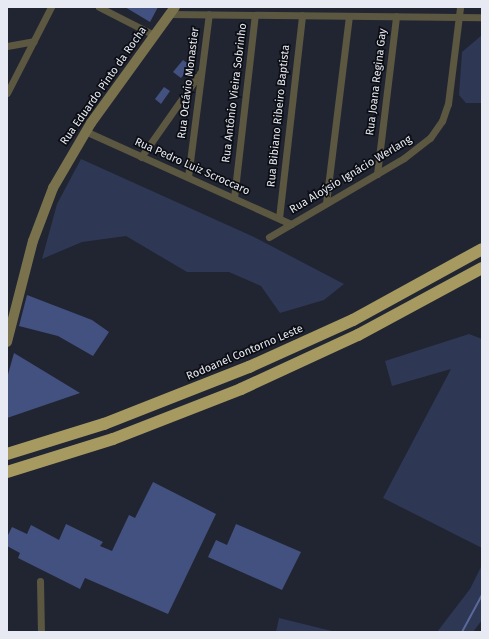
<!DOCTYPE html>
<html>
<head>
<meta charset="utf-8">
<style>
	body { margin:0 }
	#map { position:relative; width:489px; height:639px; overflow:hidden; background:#212532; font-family:"Fira Sans",sans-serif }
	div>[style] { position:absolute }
	.green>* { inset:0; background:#2e3754 }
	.stream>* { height:2px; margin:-1px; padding:0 1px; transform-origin:1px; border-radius:1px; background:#59699a }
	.building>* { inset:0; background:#435180 }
	.minor>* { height:7px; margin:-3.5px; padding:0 3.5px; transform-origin:3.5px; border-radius:3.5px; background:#5b5740 }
	.secondary>* { height:10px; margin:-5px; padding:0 5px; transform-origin:5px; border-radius:5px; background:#7a724d }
	.motorway>* { height:12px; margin:-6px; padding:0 6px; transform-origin:6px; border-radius:6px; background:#a69a60 }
	span { translate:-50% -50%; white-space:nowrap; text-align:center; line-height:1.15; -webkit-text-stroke:3.5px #0c0e14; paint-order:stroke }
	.street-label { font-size:11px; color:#e7eaf3 }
	.frame { position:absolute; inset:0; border:8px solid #e7eaf3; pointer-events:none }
</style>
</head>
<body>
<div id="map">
	<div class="green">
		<div style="clip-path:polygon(482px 35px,482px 103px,466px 103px,459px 95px,462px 52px)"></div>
		<div style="clip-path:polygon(81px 159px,254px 237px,344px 284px,324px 300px,280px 313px,261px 286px,229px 272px,187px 272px,126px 236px,82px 242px,42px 259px,57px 204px)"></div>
		<div style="clip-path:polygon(469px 334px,482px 339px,482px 548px,383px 498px,451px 369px,392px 386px,385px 361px)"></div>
		<div style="clip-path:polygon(482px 565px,482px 620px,473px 632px,437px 632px,470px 589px)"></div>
		<div style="clip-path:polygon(279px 618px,336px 632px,276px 632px)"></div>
	</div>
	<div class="stream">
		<div style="left:462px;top:632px;width:42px;rotate:-61.6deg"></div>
	</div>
	<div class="building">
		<div style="clip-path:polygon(125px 7px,158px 7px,150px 22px)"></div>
		<div style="clip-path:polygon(183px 60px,191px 66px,181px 78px,173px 72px)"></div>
		<div style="clip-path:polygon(164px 87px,170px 91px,161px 104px,155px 99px)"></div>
		<div style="clip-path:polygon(27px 295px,92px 320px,109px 332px,93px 356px,58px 336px,19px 326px)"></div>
		<div style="clip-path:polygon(14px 353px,80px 393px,7px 418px,7px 378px)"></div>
		<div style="clip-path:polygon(153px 482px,216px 514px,168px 614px,85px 578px,80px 589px,18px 558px,20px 553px,7px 546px,7px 537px,12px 527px,27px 534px,31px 525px,59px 540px,66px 524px,103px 542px,100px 546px,112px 551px,129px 515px,135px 518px)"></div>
		<div style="clip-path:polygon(236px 524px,301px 552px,282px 590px,208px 557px,216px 540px,227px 545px)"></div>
	</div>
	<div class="minor">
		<div style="left:99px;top:7px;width:62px;rotate:27deg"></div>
		<div style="left:170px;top:14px;width:312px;rotate:0.6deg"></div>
		<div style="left:7px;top:46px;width:27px;rotate:-10deg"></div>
		<div style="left:7px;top:93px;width:97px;rotate:-62.9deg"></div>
		<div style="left:85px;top:131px;width:226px;rotate:24.3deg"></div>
		<div style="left:141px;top:157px;width:103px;rotate:-54.9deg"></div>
		<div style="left:377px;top:174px;width:159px;rotate:-83.1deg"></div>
		<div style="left:188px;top:177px;width:164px;rotate:-82.7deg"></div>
		<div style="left:234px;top:198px;width:184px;rotate:-83.5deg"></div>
		<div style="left:326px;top:203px;width:188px;rotate:-83deg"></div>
		<div style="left:279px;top:218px;width:204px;rotate:-83.5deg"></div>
		<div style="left:269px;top:237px;width:156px;rotate:-30.3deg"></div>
		<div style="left:404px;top:158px;width:33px;rotate:-38deg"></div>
		<div style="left:430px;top:138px;width:21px;rotate:-55deg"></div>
		<div style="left:442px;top:121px;width:18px;rotate:-71deg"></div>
		<div style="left:448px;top:104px;width:98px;rotate:-82.9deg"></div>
		<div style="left:40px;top:581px;width:51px;rotate:88.9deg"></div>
	</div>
	<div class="secondary">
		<div style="left:7px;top:342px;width:104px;rotate:-75.6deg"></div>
		<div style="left:33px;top:241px;width:57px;rotate:-69.3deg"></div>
		<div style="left:53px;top:188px;width:75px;rotate:-59.7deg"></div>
		<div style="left:91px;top:123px;width:143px;rotate:-54.1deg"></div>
	</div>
	<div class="motorway">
		<div style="left:7px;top:454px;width:102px;rotate:-17.2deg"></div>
		<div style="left:104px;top:424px;width:156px;rotate:-21.5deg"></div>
		<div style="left:249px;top:367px;width:114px;rotate:-24.3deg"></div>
		<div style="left:353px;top:320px;width:147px;rotate:-28.8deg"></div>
		<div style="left:7px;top:472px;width:111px;rotate:-17.3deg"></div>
		<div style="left:113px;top:439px;width:137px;rotate:-21.3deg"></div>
		<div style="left:241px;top:389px;width:129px;rotate:-24.8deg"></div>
		<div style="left:358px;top:335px;width:141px;rotate:-28.4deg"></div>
	</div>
	<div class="street-label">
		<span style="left:377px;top:82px;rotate:-83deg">Rua Joana Regina Gay</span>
		<span style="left:189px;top:83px;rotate:-83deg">Rua Octávio Monastier</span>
		<span style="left:104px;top:86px;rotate:-55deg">Rua Eduardo Pinto da Rocha</span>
		<span style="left:235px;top:93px;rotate:-83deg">Rua Antônio Vieira Sobrinho</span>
		<span style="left:279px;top:116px;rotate:-84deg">Rua Bibiano Ribeiro Baptista</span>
		<span style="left:192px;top:167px;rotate:24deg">Rua Pedro Luiz Scroccaro</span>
		<span style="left:351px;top:175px;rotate:-31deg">Rua Aloýsio Ignácio Werlang</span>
		<span style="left:245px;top:353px;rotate:-23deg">Rodoanel Contorno Leste</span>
	</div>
	<div class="frame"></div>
</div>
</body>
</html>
